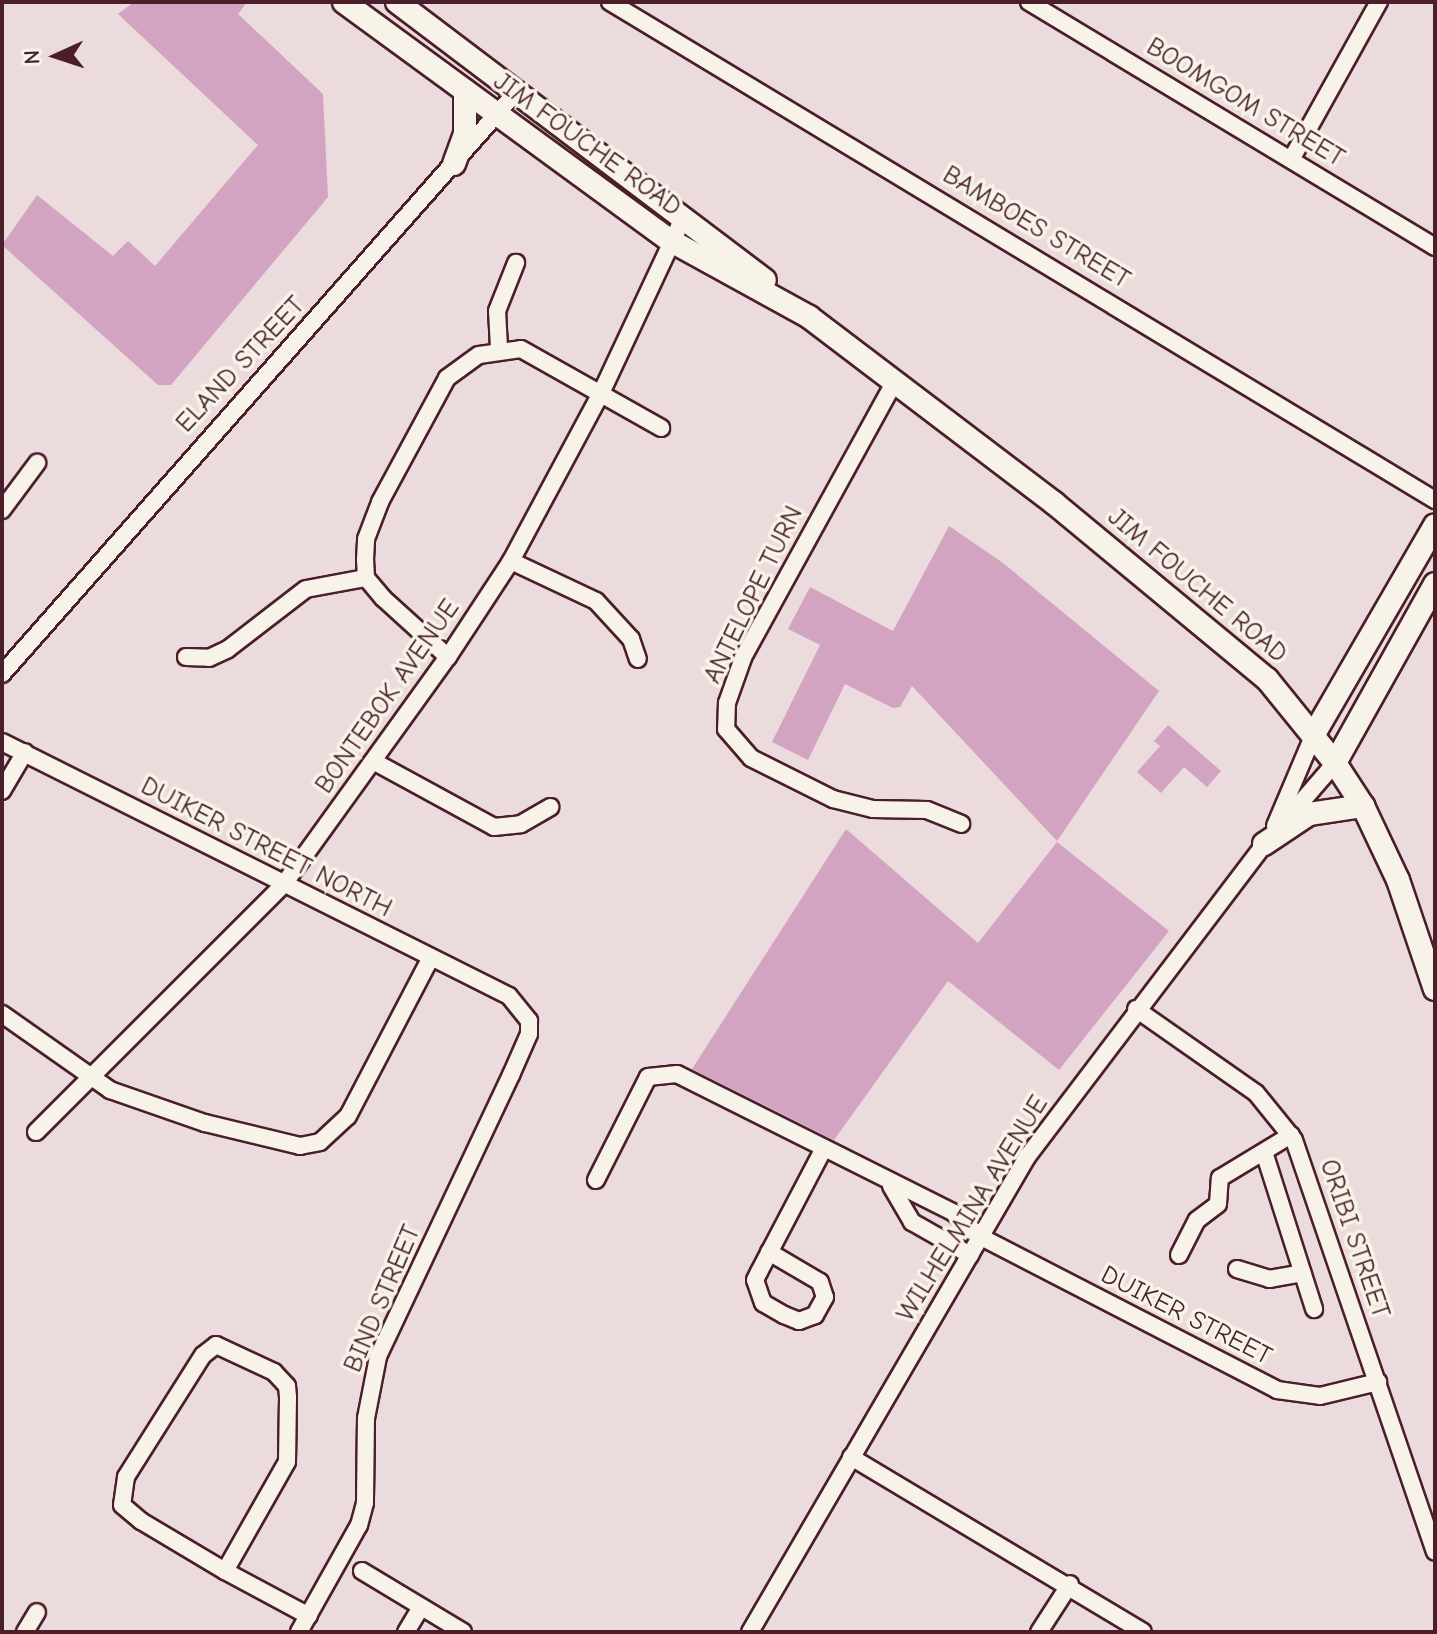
<!DOCTYPE html>
<html>
<head>
<meta charset="utf-8">
<style>
	body { margin:0 }
	#map { position:relative; width:1437px; height:1634px; overflow:hidden; background:#ecdbdd; font-family:"Comic Neue",sans-serif }
	div>[style] { position:absolute }
	.building>* { inset:0; background:#d3a3c2 }
	.roads { filter:drop-shadow(2px 0 #4a1f2b) drop-shadow(-2px 0 #4a1f2b) drop-shadow(0 2px #4a1f2b) drop-shadow(0 -2px #4a1f2b) }
	.street>* { height:16px; margin:-8px; padding:0 8px; transform-origin:8px; border-radius:8px; background:#f7f3e8 }
	.secondary>* { height:22px; margin:-11px; padding:0 11px; transform-origin:11px; border-radius:11px; background:#f7f3e8 }
	span { translate:-50% -50%; white-space:nowrap; text-align:center; line-height:1.15; -webkit-text-stroke:7px #f7f3e8; paint-order:stroke }
	.street-label { font-size:26px; color:#4a1f2b }
	.frame { position:absolute; inset:0; border:4px solid #4a1f2b; pointer-events:none }
	.north { position:absolute; left:16px; top:16px; width:80px; height:80px; -webkit-text-stroke:6px #f7f3e8; paint-order:stroke; rotate:267deg; font-size:22px; font-weight:700; line-height:32px; text-align:center; color:#4a1f2b }
	.north::after { content:''; display:block; margin:auto; width:28px; height:36px; background:#4a1f2b; clip-path:polygon(50% 0,100% 100%,50% 72%,0 100%) }
</style>
</head>
<body>
<div id="map">
	<div class="building">
		<div style="clip-path:polygon(134px 2px,247px 2px,238px 14px,323px 94px,328px 197px,171px 385px,158px 385px,2px 245px,37px 195px,113px 256px,128px 241px,155px 266px,258px 145px,118px 14px)"></div>
		<div style="clip-path:polygon(949px 526px,1003px 563px,1159px 691px,1057px 841px,912px 686px,900px 707px,893px 708px,845px 684px,808px 760px,772px 742px,820px 645px,788px 629px,810px 587px,893px 631px)"></div>
		<div style="clip-path:polygon(1168px 725px,1221px 771px,1207px 787px,1184px 767px,1161px 793px,1137px 772px,1160px 746px,1154px 741px)"></div>
		<div style="clip-path:polygon(846px 829px,978px 943px,1057px 842px,1169px 931px,1059px 1070px,948px 981px,834px 1140px,692px 1069px)"></div>
	</div>
	<div class="roads">
		<div class="street">
			<div style="left:610px;top:2px;width:964px;rotate:31.12deg"></div>
			<div style="left:1029px;top:2px;width:474px;rotate:31.1deg"></div>
			<div style="left:1292px;top:158px;width:179px;rotate:-60.9deg"></div>
			<div style="left:499px;top:348px;width:37px;rotate:-93deg"></div>
			<div style="left:497px;top:311px;width:52px;rotate:-68.4deg"></div>
			<div style="left:895px;top:381px;width:316px;rotate:118.8deg"></div>
			<div style="left:743px;top:658px;width:48px;rotate:109.6deg"></div>
			<div style="left:727px;top:703px;width:26px;rotate:92deg"></div>
			<div style="left:726px;top:729px;width:38px;rotate:49deg"></div>
			<div style="left:751px;top:758px;width:92px;rotate:26.6deg"></div>
			<div style="left:833px;top:799px;width:41px;rotate:14deg"></div>
			<div style="left:873px;top:809px;width:54px;rotate:1.1deg"></div>
			<div style="left:927px;top:810px;width:37px;rotate:22deg"></div>
			<div style="left:2px;top:510px;width:59px;rotate:-53.3deg"></div>
			<div style="left:511px;top:561px;width:94px;rotate:25.2deg"></div>
			<div style="left:596px;top:601px;width:52px;rotate:47.4deg"></div>
			<div style="left:631px;top:639px;width:21px;rotate:71deg"></div>
			<div style="left:186px;top:657px;width:23px;rotate:2deg"></div>
			<div style="left:209px;top:658px;width:21px;rotate:-25deg"></div>
			<div style="left:228px;top:649px;width:98px;rotate:-37.6deg"></div>
			<div style="left:306px;top:589px;width:61px;rotate:-10.4deg"></div>
			<div style="left:448px;top:657px;width:88px;rotate:-137.8deg"></div>
			<div style="left:383px;top:598px;width:26px;rotate:-130deg"></div>
			<div style="left:366px;top:578px;width:18px;rotate:-93deg"></div>
			<div style="left:365px;top:560px;width:21px;rotate:-87deg"></div>
			<div style="left:366px;top:539px;width:40px;rotate:-69deg"></div>
			<div style="left:380px;top:502px;width:141px;rotate:-61.6deg"></div>
			<div style="left:447px;top:378px;width:39px;rotate:-36deg"></div>
			<div style="left:479px;top:355px;width:42px;rotate:-8.1deg"></div>
			<div style="left:521px;top:349px;width:161px;rotate:29.4deg"></div>
			<div style="left:2px;top:674px;width:778px;rotate:-48.54deg"></div>
			<div style="left:2px;top:742px;width:567px;rotate:26.61deg"></div>
			<div style="left:509px;top:996px;width:32px;rotate:51deg"></div>
			<div style="left:529px;top:1021px;width:13px;rotate:90deg"></div>
			<div style="left:529px;top:1034px;width:45px;rotate:113.7deg"></div>
			<div style="left:511px;top:1075px;width:312px;rotate:115.3deg"></div>
			<div style="left:378px;top:1357px;width:62px;rotate:101.1deg"></div>
			<div style="left:366px;top:1418px;width:85px;rotate:90.7deg"></div>
			<div style="left:365px;top:1503px;width:23px;rotate:105deg"></div>
			<div style="left:359px;top:1525px;width:123px;rotate:119.3deg"></div>
			<div style="left:373px;top:761px;width:138px;rotate:28.6deg"></div>
			<div style="left:494px;top:827px;width:27px;rotate:-6deg"></div>
			<div style="left:521px;top:824px;width:34px;rotate:-30deg"></div>
			<div style="left:2px;top:791px;width:45px;rotate:-59.5deg"></div>
			<div style="left:1285px;top:821px;width:77px;rotate:-49.2deg"></div>
			<div style="left:1275px;top:826px;width:100px;rotate:-67deg"></div>
			<div style="left:1136px;top:1009px;width:146px;rotate:35deg"></div>
			<div style="left:1256px;top:1093px;width:60px;rotate:51deg"></div>
			<div style="left:1294px;top:1140px;width:435px;rotate:71.1deg"></div>
			<div style="left:2px;top:1014px;width:132px;rotate:35.1deg"></div>
			<div style="left:110px;top:1090px;width:101px;rotate:19.2deg"></div>
			<div style="left:205px;top:1123px;width:98px;rotate:13.6deg"></div>
			<div style="left:300px;top:1146px;width:20px;rotate:-11deg"></div>
			<div style="left:320px;top:1142px;width:38px;rotate:-43deg"></div>
			<div style="left:348px;top:1116px;width:177px;rotate:-62.4deg"></div>
			<div style="left:36px;top:1132px;width:351px;rotate:-45deg"></div>
			<div style="left:284px;top:884px;width:280px;rotate:-54.2deg"></div>
			<div style="left:448px;top:657px;width:115px;rotate:-56.7deg"></div>
			<div style="left:511px;top:561px;width:193px;rotate:-61.8deg"></div>
			<div style="left:602px;top:391px;width:189px;rotate:-64.9deg"></div>
			<div style="left:1264px;top:1152px;width:165px;rotate:72.3deg"></div>
			<div style="left:596px;top:1180px;width:115px;rotate:-63.2deg"></div>
			<div style="left:648px;top:1077px;width:29px;rotate:-6deg"></div>
			<div style="left:677px;top:1074px;width:310px;rotate:26.6deg"></div>
			<div style="left:954px;top:1213px;width:36px;rotate:42deg"></div>
			<div style="left:981px;top:1237px;width:333px;rotate:27.3deg"></div>
			<div style="left:1277px;top:1390px;width:43px;rotate:7.9deg"></div>
			<div style="left:1320px;top:1396px;width:60px;rotate:-13.6deg"></div>
			<div style="left:891px;top:1186px;width:42px;rotate:59.7deg"></div>
			<div style="left:912px;top:1222px;width:67px;rotate:29.6deg"></div>
			<div style="left:769px;top:1252px;width:59px;rotate:30.5deg"></div>
			<div style="left:820px;top:1282px;width:16px;rotate:72deg"></div>
			<div style="left:825px;top:1297px;width:21px;rotate:119deg"></div>
			<div style="left:815px;top:1315px;width:17px;rotate:159deg"></div>
			<div style="left:799px;top:1321px;width:16px;rotate:-158deg"></div>
			<div style="left:784px;top:1315px;width:24px;rotate:-150deg"></div>
			<div style="left:763px;top:1303px;width:24px;rotate:-109deg"></div>
			<div style="left:755px;top:1280px;width:9px;rotate:-63deg"></div>
			<div style="left:759px;top:1272px;width:138px;rotate:-62.3deg"></div>
			<div style="left:1179px;top:1255px;width:39px;rotate:-63deg"></div>
			<div style="left:1197px;top:1220px;width:26px;rotate:-37deg"></div>
			<div style="left:1218px;top:1204px;width:26px;rotate:-86deg"></div>
			<div style="left:1220px;top:1178px;width:83px;rotate:-31.2deg"></div>
			<div style="left:1237px;top:1269px;width:34px;rotate:17deg"></div>
			<div style="left:1269px;top:1279px;width:34px;rotate:-10deg"></div>
			<div style="left:851px;top:1457px;width:340px;rotate:30.9deg"></div>
			<div style="left:225px;top:1571px;width:125px;rotate:-60.4deg"></div>
			<div style="left:287px;top:1462px;width:65px;rotate:-89.1deg"></div>
			<div style="left:288px;top:1397px;width:11px;rotate:-95deg"></div>
			<div style="left:287px;top:1386px;width:19px;rotate:-133deg"></div>
			<div style="left:274px;top:1372px;width:64px;rotate:-155deg"></div>
			<div style="left:216px;top:1345px;width:16px;rotate:142deg"></div>
			<div style="left:203px;top:1355px;width:144px;rotate:122.3deg"></div>
			<div style="left:126px;top:1477px;width:28px;rotate:98deg"></div>
			<div style="left:122px;top:1505px;width:25px;rotate:40deg"></div>
			<div style="left:141px;top:1521px;width:98px;rotate:30.8deg"></div>
			<div style="left:225px;top:1571px;width:95px;rotate:28.2deg"></div>
			<div style="left:362px;top:1571px;width:118px;rotate:31.1deg"></div>
			<div style="left:25px;top:1632px;width:23px;rotate:-59deg"></div>
			<div style="left:406px;top:1632px;width:29px;rotate:-59deg"></div>
			<div style="left:750px;top:1632px;width:550px;rotate:-59.75deg"></div>
			<div style="left:1027px;top:1157px;width:400px;rotate:-52.8deg"></div>
			<div style="left:1039px;top:1632px;width:57px;rotate:-57.1deg"></div>
		</div>
		<div class="secondary">
			<div style="left:344px;top:2px;width:405px;rotate:36.2deg"></div>
			<div style="left:671px;top:241px;width:158px;rotate:28.8deg"></div>
			<div style="left:809px;top:317px;width:308px;rotate:37.2deg"></div>
			<div style="left:1054px;top:503px;width:276px;rotate:39.6deg"></div>
			<div style="left:1267px;top:679px;width:108px;rotate:51deg"></div>
			<div style="left:1335px;top:763px;width:51px;rotate:56.9deg"></div>
			<div style="left:1363px;top:806px;width:82px;rotate:64.7deg"></div>
			<div style="left:1398px;top:880px;width:115px;rotate:71.3deg"></div>
			<div style="left:397px;top:2px;width:461px;rotate:37.1deg"></div>
			<div style="left:454px;top:164px;width:32px;rotate:-70deg"></div>
			<div style="left:465px;top:134px;width:43px;rotate:-90deg"></div>
			<div style="left:1314px;top:734px;width:241px;rotate:-59.9deg"></div>
			<div style="left:1335px;top:763px;width:205px;rotate:-60.8deg"></div>
			<div style="left:1264px;top:844px;width:54px;rotate:-33.7deg"></div>
			<div style="left:1309px;top:814px;width:55px;rotate:-8.4deg"></div>
		</div>
	</div>
	<div class="street-label">
		<span style="left:1245px;top:103px;rotate:31deg">BOOMGOM STREET</span>
		<span style="left:587px;top:145px;rotate:36deg">JIM FOUCHE ROAD</span>
		<span style="left:1036px;top:228px;rotate:31deg">BAMBOES STREET</span>
		<span style="left:241px;top:365px;rotate:-47deg">ELAND STREET</span>
		<span style="left:1197px;top:586px;rotate:40deg">JIM FOUCHE ROAD</span>
		<span style="left:754px;top:595px;rotate:-64deg">ANTELOPE TURN</span>
		<span style="left:388px;top:697px;rotate:-55deg">BONTEBOK AVENUE</span>
		<span style="left:266px;top:848px;rotate:27deg">DUIKER STREET NORTH</span>
		<span style="left:973px;top:1209px;rotate:-58deg">WILHELMINA AVENUE</span>
		<span style="left:1354px;top:1239px;rotate:71deg">ORIBI STREET</span>
		<span style="left:383px;top:1299px;rotate:-67deg">BIND STREET</span>
		<span style="left:1186px;top:1316px;rotate:27deg">DUIKER STREET</span>
	</div>
	<div class="frame"></div>
	<div class="north">N</div>
</div>
</body>
</html>
